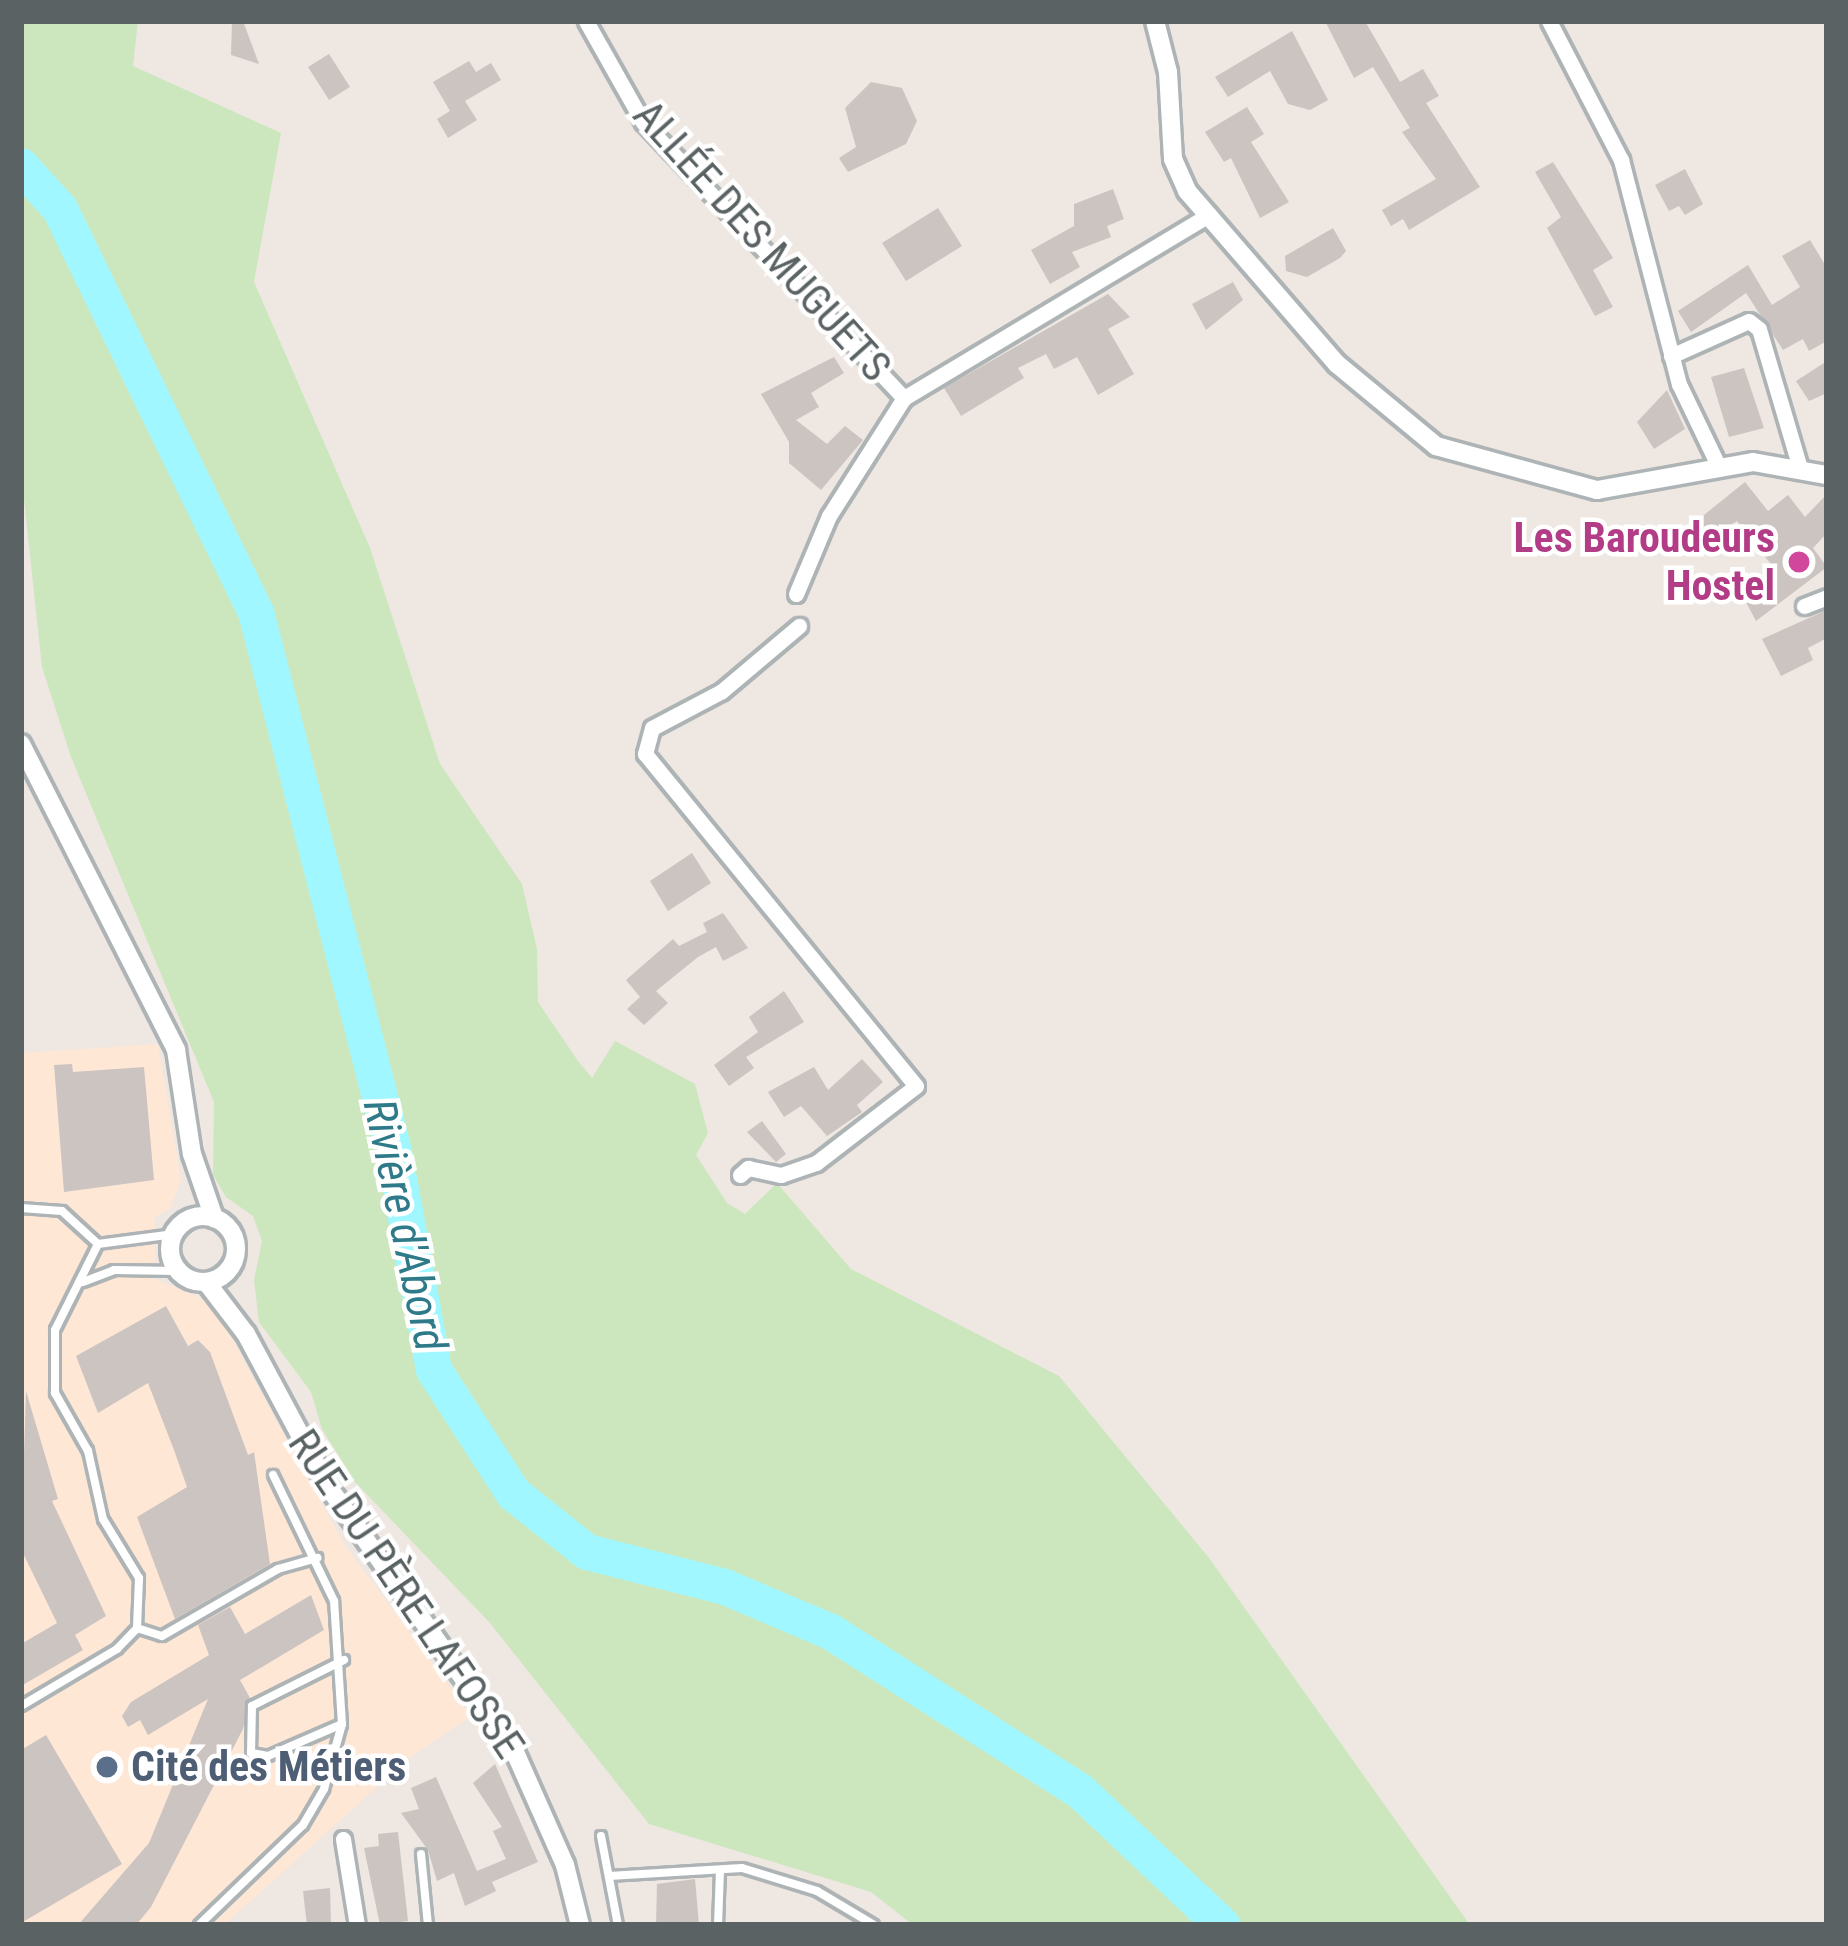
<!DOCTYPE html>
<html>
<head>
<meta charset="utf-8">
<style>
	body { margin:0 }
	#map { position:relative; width:1848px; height:1946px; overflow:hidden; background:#eee7e2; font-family:"Roboto Condensed",sans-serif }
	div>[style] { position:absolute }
	.commercial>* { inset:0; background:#ffe7d6 }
	.green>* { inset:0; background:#cce7bd }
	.river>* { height:36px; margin:-18px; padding:0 18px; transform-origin:18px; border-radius:18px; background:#a1f7ff }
	.building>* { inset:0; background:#cbc4c1 }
	.roads { filter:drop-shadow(3px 0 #aeb4b6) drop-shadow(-3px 0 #aeb4b6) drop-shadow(0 3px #aeb4b6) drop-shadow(0 -3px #aeb4b6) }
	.service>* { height:8px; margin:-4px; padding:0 4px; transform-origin:4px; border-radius:4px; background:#fff }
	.minor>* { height:15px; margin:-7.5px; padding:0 7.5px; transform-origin:7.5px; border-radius:7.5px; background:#fff }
	.tertiary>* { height:18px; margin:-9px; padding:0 9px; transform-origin:9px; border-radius:9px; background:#fff }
	.tertiary>.ring { margin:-9px; padding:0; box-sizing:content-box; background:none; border:18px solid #fff; border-radius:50% }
	.dots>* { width:33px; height:33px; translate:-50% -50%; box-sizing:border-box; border:6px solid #fff; border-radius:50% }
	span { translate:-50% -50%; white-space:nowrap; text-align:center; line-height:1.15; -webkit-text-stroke:9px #fff; paint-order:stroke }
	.street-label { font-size:42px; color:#5a6264 }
	.hotel-label { font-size:42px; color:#b23c85; font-weight:700 }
	.right { translate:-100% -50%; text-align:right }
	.service-label { font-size:42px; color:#4e5e75; font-weight:700 }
	.left { translate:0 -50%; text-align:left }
	.water-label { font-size:45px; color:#2e7a89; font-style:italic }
	.frame { position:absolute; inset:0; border:24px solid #5a6264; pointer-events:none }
</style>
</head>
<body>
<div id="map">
	<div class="commercial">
		<div style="clip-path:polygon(158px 1044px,181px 1180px,170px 1209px,155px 1216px,155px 1279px,212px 1303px,344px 1544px,471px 1716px,408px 1759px,224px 1925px,21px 1925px,21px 1053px)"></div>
	</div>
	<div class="green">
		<div style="clip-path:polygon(21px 21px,138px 21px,133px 66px,281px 133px,254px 282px,370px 548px,440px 764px,522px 884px,537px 949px,538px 1002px,578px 1061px,592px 1078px,615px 1041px,695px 1084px,708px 1133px,696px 1155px,727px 1203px,745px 1214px,777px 1183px,851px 1269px,1059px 1376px,1209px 1558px,1470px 1925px,913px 1925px,871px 1892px,649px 1824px,490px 1623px,354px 1481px,322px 1429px,311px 1392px,259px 1322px,254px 1280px,262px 1241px,253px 1216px,226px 1197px,213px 1175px,214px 1102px,71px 757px,42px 667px,21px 471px)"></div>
	</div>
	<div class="river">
		<div style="left:21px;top:166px;width:58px;rotate:47.8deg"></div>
		<div style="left:60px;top:209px;width:448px;rotate:64.1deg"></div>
		<div style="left:256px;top:612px;width:557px;rotate:75.66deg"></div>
		<div style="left:394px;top:1152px;width:222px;rotate:79.6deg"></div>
		<div style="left:434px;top:1370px;width:148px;rotate:57.2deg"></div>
		<div style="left:514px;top:1494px;width:93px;rotate:38.5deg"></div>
		<div style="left:587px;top:1552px;width:142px;rotate:14.2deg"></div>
		<div style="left:725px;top:1587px;width:115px;rotate:23deg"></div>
		<div style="left:831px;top:1632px;width:297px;rotate:32.6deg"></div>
		<div style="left:1081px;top:1792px;width:194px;rotate:43.3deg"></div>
	</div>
	<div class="building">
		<div style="clip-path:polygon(232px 21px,243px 21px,259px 64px,231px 55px)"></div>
		<div style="clip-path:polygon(1325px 21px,1365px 21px,1400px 82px,1423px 69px,1439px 96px,1426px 103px,1480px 187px,1409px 230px,1403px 219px,1391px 226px,1382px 210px,1436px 179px,1402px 132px,1410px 128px,1373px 67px,1354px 78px)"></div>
		<div style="clip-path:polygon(1292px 31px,1328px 100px,1310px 110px,1288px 104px,1270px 71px,1228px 97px,1215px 77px)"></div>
		<div style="clip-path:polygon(329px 54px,350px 87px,329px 100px,308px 67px)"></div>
		<div style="clip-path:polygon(469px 61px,476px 72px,491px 63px,501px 80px,465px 101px,477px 120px,448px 138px,437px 119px,450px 111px,433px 82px)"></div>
		<div style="clip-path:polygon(871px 82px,902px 88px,917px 121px,906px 144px,848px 172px,839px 158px,856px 147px,845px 108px)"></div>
		<div style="clip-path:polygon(1247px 107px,1264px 134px,1251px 142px,1289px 202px,1260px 218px,1231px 158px,1224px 162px,1205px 132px)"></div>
		<div style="clip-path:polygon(1553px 162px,1613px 258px,1593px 270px,1613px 307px,1595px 316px,1547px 228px,1561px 217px,1535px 172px)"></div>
		<div style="clip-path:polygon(1685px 169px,1703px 204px,1685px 215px,1679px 206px,1669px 211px,1655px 185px)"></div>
		<div style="clip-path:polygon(1113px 189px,1124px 219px,1107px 226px,1111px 237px,1072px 252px,1080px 267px,1050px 284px,1031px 250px,1074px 226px,1074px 204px)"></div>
		<div style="clip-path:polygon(938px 208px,962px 246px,906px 281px,882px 243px)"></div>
		<div style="clip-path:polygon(1333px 228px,1346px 251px,1340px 258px,1307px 277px,1286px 271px,1285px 256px)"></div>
		<div style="clip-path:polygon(1810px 240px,1827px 268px,1827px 341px,1809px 351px,1803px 339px,1783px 350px,1746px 293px,1691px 332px,1678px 311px,1748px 265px,1772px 305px,1800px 287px,1782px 256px)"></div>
		<div style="clip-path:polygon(1233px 282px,1243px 300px,1206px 330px,1192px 304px)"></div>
		<div style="clip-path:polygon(1108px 294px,1130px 317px,1108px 329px,1134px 374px,1098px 395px,1077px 357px,1054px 369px,1046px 354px,1018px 368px,1024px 378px,961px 416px,944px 388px)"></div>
		<div style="clip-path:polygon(834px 357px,844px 373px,811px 393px,819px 407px,796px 420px,827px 444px,845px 426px,863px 440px,821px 490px,789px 463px,789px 442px,761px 394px)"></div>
		<div style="clip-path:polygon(1827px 361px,1827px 393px,1809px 401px,1796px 381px)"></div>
		<div style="clip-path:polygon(1744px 368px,1764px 428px,1729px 437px,1711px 377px)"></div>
		<div style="clip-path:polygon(1667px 390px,1685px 429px,1654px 449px,1637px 422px)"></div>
		<div style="clip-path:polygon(1745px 482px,1768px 511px,1788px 495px,1805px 517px,1827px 494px,1827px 533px,1813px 548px,1827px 567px,1756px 621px,1738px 587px,1774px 568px,1737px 521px,1706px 541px,1694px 523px)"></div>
		<div style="clip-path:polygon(1827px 610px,1827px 638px,1808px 648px,1813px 660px,1781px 676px,1762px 639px)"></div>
		<div style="clip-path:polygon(692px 853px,711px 883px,668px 911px,650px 881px)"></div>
		<div style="clip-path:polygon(723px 913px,748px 948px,723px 961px,716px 947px,698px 957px,656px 991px,668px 1003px,644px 1025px,627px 1009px,640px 997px,626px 980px,673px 939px,679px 946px,707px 932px,703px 923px)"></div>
		<div style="clip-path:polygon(784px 991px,804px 1022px,746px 1057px,754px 1068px,729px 1086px,714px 1065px,758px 1032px,749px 1017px)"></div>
		<div style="clip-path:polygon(862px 1059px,883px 1082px,857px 1105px,862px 1112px,827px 1136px,801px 1106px,784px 1117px,768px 1092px,814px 1067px,828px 1090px)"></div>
		<div style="clip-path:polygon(72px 1064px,73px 1072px,144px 1067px,154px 1180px,64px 1192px,54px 1065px)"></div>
		<div style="clip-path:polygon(762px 1121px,786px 1154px,776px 1162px,747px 1132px)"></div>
		<div style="clip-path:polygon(166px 1306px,188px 1346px,198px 1340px,210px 1352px,248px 1455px,254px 1452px,270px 1564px,175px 1619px,137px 1517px,187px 1487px,174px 1450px,148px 1383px,98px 1413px,76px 1356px)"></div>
		<div style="clip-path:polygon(26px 1391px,58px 1499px,52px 1501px,106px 1616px,75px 1635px,83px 1650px,21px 1686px,21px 1644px,57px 1623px,21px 1549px)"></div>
		<div style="clip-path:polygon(311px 1595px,324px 1630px,240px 1680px,250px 1698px,243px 1729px,151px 1907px,136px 1925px,78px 1925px,149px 1843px,208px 1699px,148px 1735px,140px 1720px,128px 1727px,122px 1716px,131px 1702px,209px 1655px,198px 1625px,230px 1607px,245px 1634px)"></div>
		<div style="clip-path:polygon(46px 1735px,122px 1864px,21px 1923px,21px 1750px)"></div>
		<div style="clip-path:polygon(495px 1764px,538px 1862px,492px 1882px,496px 1891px,465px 1906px,454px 1873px,437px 1881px,428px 1850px,401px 1813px,419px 1809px,411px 1788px,436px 1777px,477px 1871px,506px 1859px,493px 1831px,502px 1827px,473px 1783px)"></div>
		<div style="clip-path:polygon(398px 1832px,408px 1921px,380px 1925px,364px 1848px,379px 1846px,378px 1834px)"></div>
		<div style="clip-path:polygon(695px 1879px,699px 1925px,656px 1925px,657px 1884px)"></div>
		<div style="clip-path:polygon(330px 1888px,331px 1925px,307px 1925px,303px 1891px)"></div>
	</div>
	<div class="roads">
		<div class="service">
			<div style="left:21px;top:1208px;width:41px;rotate:4.2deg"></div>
			<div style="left:62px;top:1211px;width:49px;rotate:42.5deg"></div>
			<div style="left:83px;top:1282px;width:33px;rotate:-21deg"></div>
			<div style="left:114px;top:1270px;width:63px;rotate:0.9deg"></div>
			<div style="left:137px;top:1628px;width:26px;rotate:18deg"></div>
			<div style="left:162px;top:1636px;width:134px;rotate:-30deg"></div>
			<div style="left:278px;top:1569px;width:41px;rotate:-15.8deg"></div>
			<div style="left:21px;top:1706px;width:112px;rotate:-30.7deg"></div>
			<div style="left:117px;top:1649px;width:29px;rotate:-46deg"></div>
			<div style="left:137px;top:1628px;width:50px;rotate:-87.7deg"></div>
			<div style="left:139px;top:1578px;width:69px;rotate:-121.4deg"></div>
			<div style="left:103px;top:1519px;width:70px;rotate:-102.4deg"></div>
			<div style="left:88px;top:1451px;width:67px;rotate:-119.6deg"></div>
			<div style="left:55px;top:1393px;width:63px;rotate:-90deg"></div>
			<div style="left:55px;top:1330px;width:96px;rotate:-63.4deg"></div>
			<div style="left:98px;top:1244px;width:77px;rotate:-7.5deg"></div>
			<div style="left:342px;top:1724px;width:81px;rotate:156.6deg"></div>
			<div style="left:268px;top:1756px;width:17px;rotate:-170deg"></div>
			<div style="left:251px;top:1753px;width:47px;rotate:-88.8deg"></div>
			<div style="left:252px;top:1706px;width:103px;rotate:-26.6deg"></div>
			<div style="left:601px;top:1836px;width:91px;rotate:79.2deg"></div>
			<div style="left:421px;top:1854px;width:71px;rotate:84.4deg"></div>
			<div style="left:609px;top:1876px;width:133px;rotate:-3.4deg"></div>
			<div style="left:742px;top:1868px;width:78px;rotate:17deg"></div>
			<div style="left:817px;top:1891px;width:66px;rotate:30.8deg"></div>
			<div style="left:199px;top:1925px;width:144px;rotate:-43.9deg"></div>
			<div style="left:303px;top:1825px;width:42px;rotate:-59.7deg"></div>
			<div style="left:324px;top:1789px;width:67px;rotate:-74.5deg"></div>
			<div style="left:342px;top:1724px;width:123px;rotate:-93.7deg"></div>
			<div style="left:334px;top:1601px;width:140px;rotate:-115.8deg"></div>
			<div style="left:718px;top:1925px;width:55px;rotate:-87.9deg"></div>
		</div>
		<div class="minor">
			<div style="left:586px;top:21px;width:116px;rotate:60.6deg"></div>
			<div style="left:643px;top:122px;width:380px;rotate:46.6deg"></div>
			<div style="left:1549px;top:21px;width:157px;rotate:62.6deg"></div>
			<div style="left:1621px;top:160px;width:231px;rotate:75.5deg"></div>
			<div style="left:1679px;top:384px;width:92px;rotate:64.3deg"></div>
			<div style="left:1671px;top:356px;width:85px;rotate:-24.2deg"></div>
			<div style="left:1749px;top:321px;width:13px;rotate:39deg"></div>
			<div style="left:1759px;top:329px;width:142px;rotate:73.6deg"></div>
			<div style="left:796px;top:594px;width:85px;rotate:-67.1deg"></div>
			<div style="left:829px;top:516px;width:140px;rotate:-57.6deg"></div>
			<div style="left:904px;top:398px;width:356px;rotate:-31deg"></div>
			<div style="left:1804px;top:606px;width:25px;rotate:-21deg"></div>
			<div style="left:740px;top:1175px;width:11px;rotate:-41deg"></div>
			<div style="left:748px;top:1168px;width:34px;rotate:12deg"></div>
			<div style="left:781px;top:1175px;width:37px;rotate:-19deg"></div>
			<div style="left:816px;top:1163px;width:126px;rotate:-37.6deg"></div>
			<div style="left:916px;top:1086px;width:429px;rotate:-129.2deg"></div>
			<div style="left:645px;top:754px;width:27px;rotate:-75deg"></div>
			<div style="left:652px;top:728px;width:79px;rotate:-27.9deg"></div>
			<div style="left:722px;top:691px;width:101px;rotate:-40.2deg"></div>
			<div style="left:343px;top:1839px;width:87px;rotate:80.8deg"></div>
		</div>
		<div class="tertiary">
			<div style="left:1155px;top:21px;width:53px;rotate:75.7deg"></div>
			<div style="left:1168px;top:72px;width:87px;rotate:86.7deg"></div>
			<div style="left:1173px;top:159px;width:35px;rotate:66deg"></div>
			<div style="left:1187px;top:191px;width:229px;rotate:49.1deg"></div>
			<div style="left:1337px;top:364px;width:129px;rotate:39.6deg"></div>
			<div style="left:1436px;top:446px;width:167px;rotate:15.3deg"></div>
			<div style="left:1597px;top:490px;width:158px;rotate:-10.2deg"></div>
			<div style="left:1753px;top:462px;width:75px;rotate:10deg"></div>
			<div style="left:21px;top:744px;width:343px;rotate:63.1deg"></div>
			<div style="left:176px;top:1050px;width:105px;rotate:81.3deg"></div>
			<div style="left:192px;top:1154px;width:68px;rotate:71deg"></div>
			<div class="ring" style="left:170px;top:1216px;width:48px;height:48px"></div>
			<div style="left:207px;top:1283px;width:64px;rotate:52.6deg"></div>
			<div style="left:246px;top:1334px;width:171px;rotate:61.8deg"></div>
			<div style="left:327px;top:1485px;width:324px;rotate:54.8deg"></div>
			<div style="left:514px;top:1750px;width:126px;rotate:66.1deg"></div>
			<div style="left:565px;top:1865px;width:62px;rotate:76deg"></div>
		</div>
	</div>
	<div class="dots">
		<div style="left:1799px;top:562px;background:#d1479c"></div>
		<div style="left:107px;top:1767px;background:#5c6f8a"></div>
	</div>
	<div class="street-label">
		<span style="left:762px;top:241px;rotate:48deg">ALLÉE DES MUGUETS</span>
		<span style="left:406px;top:1594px;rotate:56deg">RUE DU PÈRE LAFOSSE</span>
	</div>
	<div class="hotel-label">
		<span class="right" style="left:1775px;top:562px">Les Baroudeurs<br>Hostel</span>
	</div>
	<div class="service-label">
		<span class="left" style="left:131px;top:1767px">Cité des Métiers</span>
	</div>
	<div class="water-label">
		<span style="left:405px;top:1225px;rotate:78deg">Rivière d'Abord</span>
	</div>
	<div class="frame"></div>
</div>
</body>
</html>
